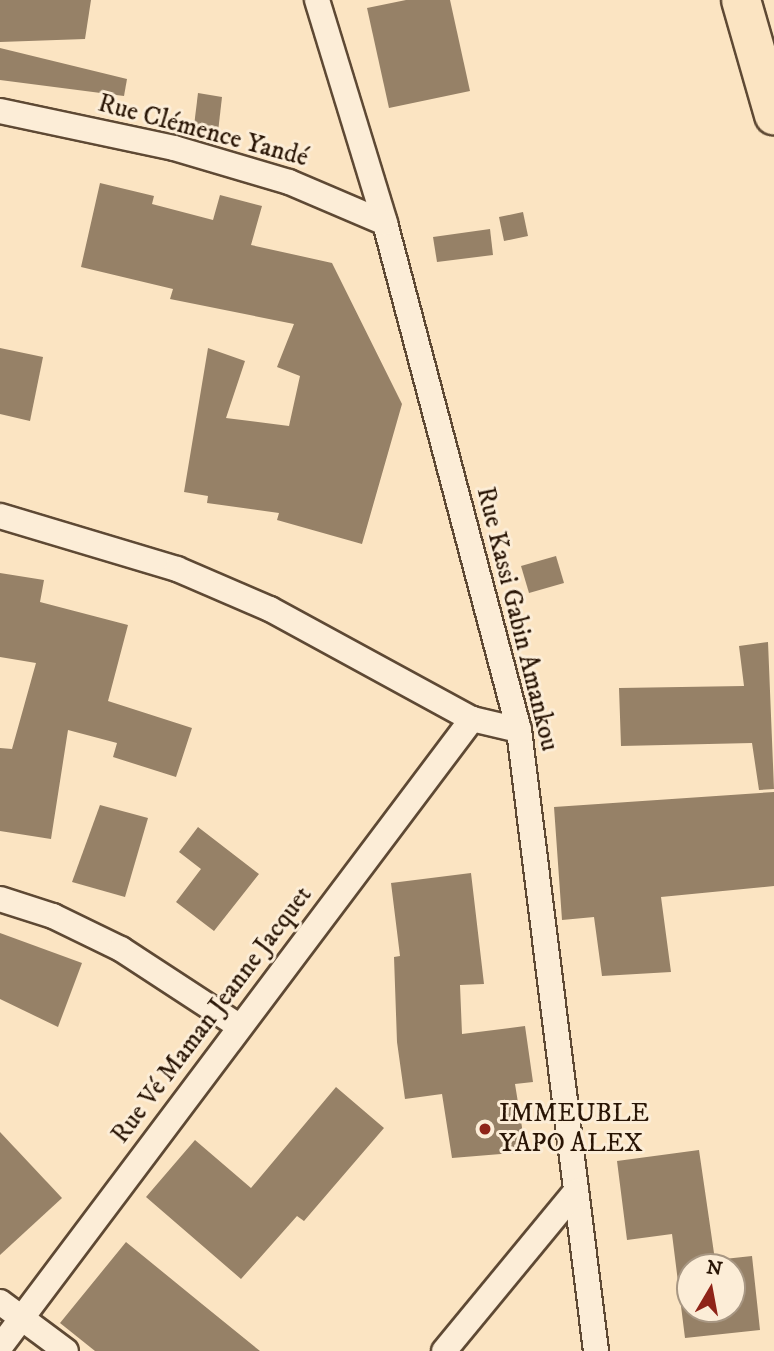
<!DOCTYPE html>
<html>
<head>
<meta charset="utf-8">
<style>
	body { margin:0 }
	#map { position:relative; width:774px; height:1351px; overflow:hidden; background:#fbe4c2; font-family:"IM FELL DW Pica",serif }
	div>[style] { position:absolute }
	.building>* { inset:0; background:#968167 }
	.roads { filter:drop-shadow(2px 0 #5e4934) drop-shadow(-2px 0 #5e4934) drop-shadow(0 2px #5e4934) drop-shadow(0 -2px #5e4934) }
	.minor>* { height:24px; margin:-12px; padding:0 12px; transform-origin:12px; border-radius:12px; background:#fcedd7 }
	.trunk>* { height:38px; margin:-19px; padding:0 19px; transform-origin:19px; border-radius:19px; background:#fbe4c2 }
	.dots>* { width:19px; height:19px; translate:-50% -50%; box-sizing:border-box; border:4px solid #fcedd7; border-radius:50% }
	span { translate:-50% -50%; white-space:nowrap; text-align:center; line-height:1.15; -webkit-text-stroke:6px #fcedd7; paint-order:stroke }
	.street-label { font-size:26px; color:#291505 }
	.poi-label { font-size:26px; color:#291505 }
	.left { translate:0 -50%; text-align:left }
	.north { position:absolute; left:676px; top:1253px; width:70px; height:70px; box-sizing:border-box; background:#fcedd7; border:2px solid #a89783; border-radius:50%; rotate:10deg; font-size:19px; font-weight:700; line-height:28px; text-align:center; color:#291505 }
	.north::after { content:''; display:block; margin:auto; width:24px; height:32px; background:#8f2418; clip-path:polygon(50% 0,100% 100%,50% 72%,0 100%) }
</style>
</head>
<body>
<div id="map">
	<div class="building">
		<div style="clip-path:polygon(0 0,91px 0,85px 39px,0 42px)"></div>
		<div style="clip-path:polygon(406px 0,450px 0,470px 91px,389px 108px,367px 8px)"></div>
		<div style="clip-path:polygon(0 48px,127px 79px,124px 96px,0 80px)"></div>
		<div style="clip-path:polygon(198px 93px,222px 97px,218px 132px,194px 126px)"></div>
		<div style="clip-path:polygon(100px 183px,154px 196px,152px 204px,213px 220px,220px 195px,262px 206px,251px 245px,332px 263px,402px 404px,362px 544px,277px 520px,279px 513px,207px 503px,208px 496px,184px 492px,208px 348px,245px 361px,226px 418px,289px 426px,300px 376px,277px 367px,294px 324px,170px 299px,173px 289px,81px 267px)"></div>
		<div style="clip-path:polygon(523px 212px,528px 236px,504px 241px,499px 217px)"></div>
		<div style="clip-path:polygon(490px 229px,493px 255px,437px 262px,433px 237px)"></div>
		<div style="clip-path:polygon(0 348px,43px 357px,30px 421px,0 414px)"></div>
		<div style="clip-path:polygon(556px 556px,564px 583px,529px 593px,521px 566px)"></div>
		<div style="clip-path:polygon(0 573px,44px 580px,40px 602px,128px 625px,108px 701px,192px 728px,176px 777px,113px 757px,117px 743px,68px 730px,51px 839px,0 831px,0 748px,12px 749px,36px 663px,0 657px)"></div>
		<div style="clip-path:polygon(768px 642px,774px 789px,759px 790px,752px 743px,621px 746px,619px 688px,744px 686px,739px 646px)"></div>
		<div style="clip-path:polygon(774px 792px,774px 886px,661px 897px,671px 972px,602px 976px,594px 917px,562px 920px,554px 807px)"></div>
		<div style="clip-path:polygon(100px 805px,148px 818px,125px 897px,72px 882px)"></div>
		<div style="clip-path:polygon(198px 827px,259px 874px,214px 931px,176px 902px,201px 869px,179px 852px)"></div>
		<div style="clip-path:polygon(471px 873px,484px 984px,460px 985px,462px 1034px,525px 1026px,533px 1082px,515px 1084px,526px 1152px,452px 1158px,442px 1094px,405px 1099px,397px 1042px,394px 957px,400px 956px,391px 883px)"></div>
		<div style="clip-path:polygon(0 933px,82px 963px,58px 1027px,0 999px)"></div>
		<div style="clip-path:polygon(336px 1087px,384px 1128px,304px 1221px,297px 1216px,241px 1279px,146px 1197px,195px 1140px,251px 1188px)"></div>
		<div style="clip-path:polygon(0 1132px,62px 1198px,0 1255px)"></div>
		<div style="clip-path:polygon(evenodd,699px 1150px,715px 1260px,752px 1256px,760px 1330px,685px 1338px,672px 1234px,627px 1240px,617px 1161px,699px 1150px,690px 1267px,732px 1267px,732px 1309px,690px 1309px,690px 1267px)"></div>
		<div style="clip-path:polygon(126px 1242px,202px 1304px,260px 1351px,95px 1351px,60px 1323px)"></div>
	</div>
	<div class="roads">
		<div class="minor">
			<div style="left:317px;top:0;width:233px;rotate:73deg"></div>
			<div style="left:385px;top:223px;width:524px;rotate:75.2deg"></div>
			<div style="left:519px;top:730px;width:626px;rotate:82.93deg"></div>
			<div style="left:0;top:111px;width:178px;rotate:12deg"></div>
			<div style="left:174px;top:148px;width:120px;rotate:16.5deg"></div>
			<div style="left:289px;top:182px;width:104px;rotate:23.1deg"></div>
			<div style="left:0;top:516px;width:185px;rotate:16.7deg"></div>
			<div style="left:177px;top:569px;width:101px;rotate:23.3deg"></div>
			<div style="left:270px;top:609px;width:230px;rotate:28.6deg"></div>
			<div style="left:472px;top:719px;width:48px;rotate:13.2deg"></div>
			<div style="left:0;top:899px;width:56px;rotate:17.8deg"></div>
			<div style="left:53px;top:916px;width:76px;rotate:25.9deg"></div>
			<div style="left:121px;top:949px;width:142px;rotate:33.2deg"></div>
			<div style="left:0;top:1302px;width:82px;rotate:36.6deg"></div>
			<div style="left:0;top:1347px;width:786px;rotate:-53.07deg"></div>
			<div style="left:444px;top:1351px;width:207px;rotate:-50.5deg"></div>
		</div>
		<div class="trunk">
			<div style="left:741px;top:0;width:120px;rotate:74deg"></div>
		</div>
	</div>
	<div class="dots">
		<div style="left:485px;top:1129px;background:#8f2418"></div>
	</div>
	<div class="street-label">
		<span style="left:203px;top:131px;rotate:15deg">Rue Clémence Yandé</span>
		<span style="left:517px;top:619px;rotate:76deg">Rue Kassi Gabin Amankou</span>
		<span style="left:212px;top:1015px;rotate:-53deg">Rue Vé Maman Jeanne Jacquet</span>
	</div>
	<div class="poi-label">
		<span class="left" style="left:499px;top:1129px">IMMEUBLE<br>YAPO ALEX</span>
	</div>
	<div class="north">N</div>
</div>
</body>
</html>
